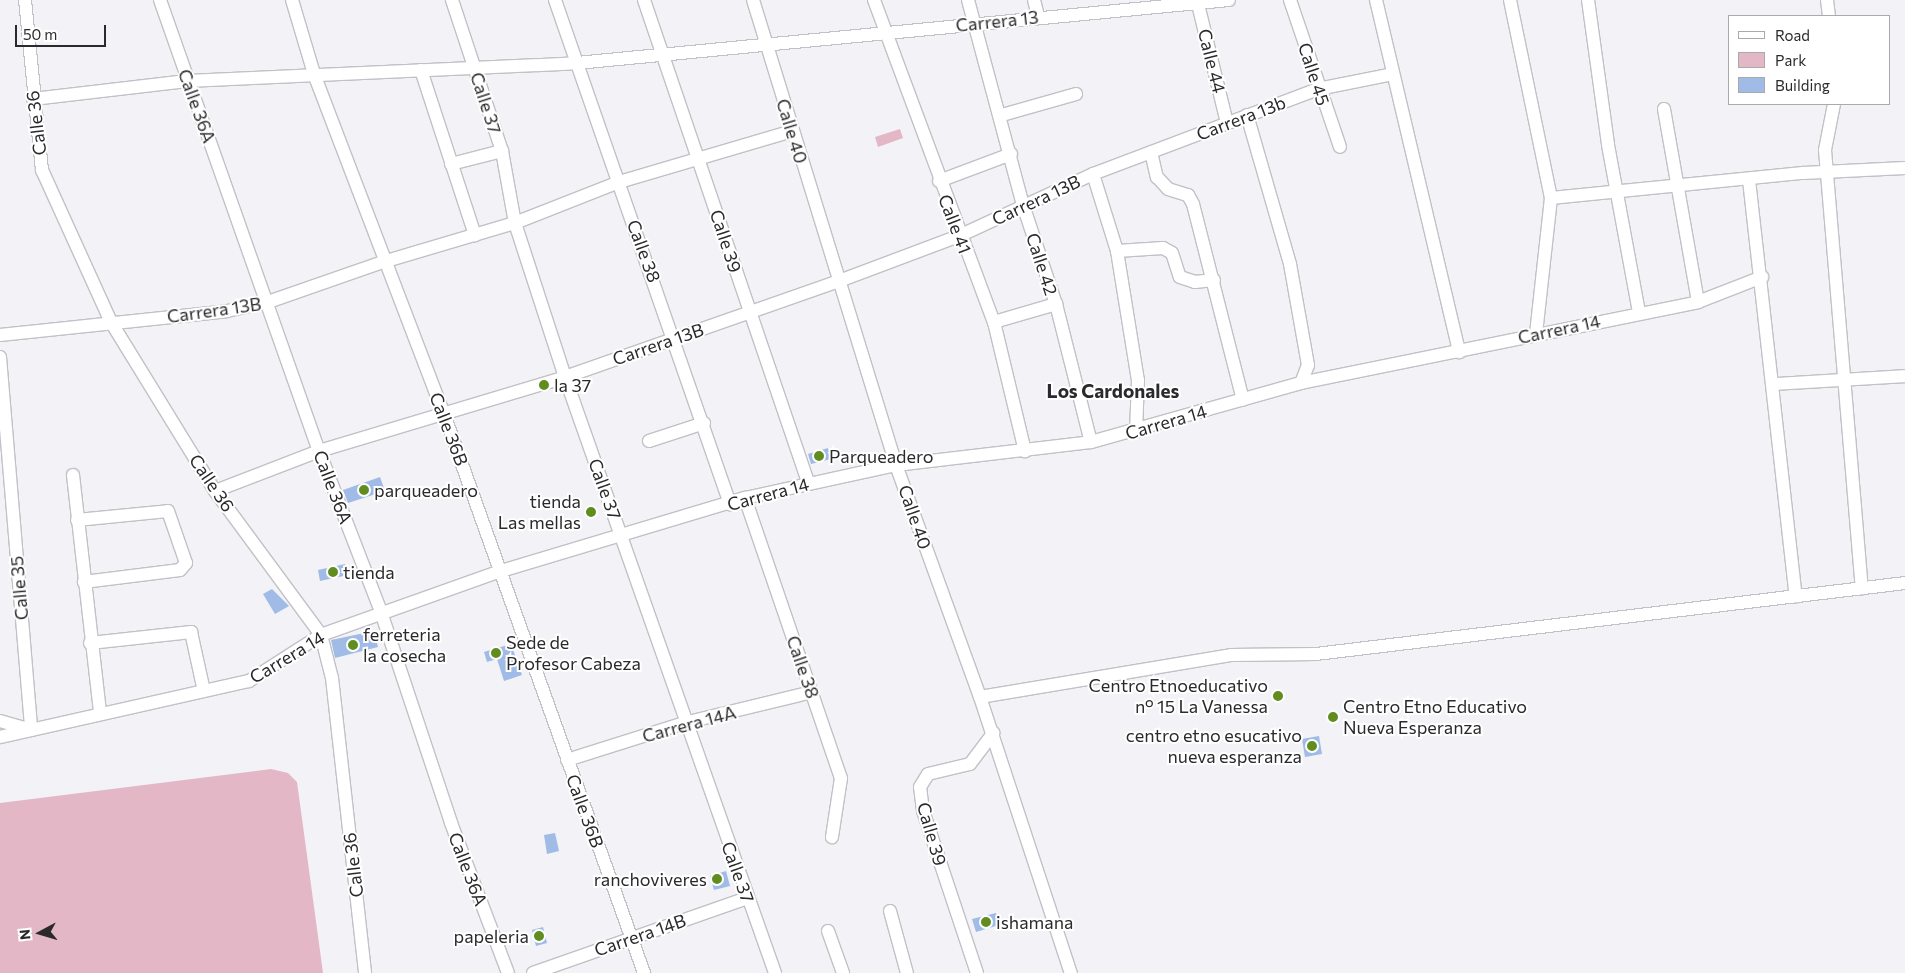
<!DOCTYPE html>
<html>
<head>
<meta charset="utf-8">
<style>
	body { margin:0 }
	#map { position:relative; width:1905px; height:973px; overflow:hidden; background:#f2f2f7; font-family:Commissioner,sans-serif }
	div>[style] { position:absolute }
	.green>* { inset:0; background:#e3b7c6 }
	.building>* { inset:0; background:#a0bbe5 }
	.roads { filter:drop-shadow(1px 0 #c1c1c6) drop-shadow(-1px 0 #c1c1c6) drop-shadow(0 1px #c1c1c6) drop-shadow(0 -1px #c1c1c6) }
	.minor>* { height:12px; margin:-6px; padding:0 6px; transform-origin:6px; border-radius:6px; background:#fff }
	.dots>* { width:14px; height:14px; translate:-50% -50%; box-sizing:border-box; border:2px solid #fff; border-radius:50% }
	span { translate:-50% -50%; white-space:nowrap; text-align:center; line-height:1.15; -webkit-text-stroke:4px #fff; paint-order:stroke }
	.street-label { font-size:18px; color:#2a2a2c }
	.poi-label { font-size:18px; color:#2a2a2c }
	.left { translate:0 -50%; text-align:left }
	.right { translate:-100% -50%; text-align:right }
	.neighbourhood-label { font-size:19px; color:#2a2a2c; font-weight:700 }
	.legend { position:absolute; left:1728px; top:15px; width:162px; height:90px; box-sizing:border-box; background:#fff; border:1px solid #aaaaab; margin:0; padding:6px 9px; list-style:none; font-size:15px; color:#2a2a2c }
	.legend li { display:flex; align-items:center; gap:10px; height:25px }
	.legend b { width:25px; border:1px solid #aaaaab }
	.north { position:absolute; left:15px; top:908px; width:50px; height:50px; -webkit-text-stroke:4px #fff; paint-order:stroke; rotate:264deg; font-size:14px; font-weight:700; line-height:20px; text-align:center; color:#2a2a2c }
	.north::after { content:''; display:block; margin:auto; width:18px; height:22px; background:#2a2a2c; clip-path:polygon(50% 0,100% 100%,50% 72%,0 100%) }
	.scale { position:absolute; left:15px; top:25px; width:91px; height:22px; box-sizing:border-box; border:2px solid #2a2a2c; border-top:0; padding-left:6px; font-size:15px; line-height:18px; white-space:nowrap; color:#2a2a2c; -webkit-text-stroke:4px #fff; paint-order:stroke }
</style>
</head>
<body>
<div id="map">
	<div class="green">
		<div style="clip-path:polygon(900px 129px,903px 138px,878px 147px,875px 137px)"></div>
		<div style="clip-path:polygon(271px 769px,288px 773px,297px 782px,323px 973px,0 973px,0 803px)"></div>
	</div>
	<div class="building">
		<div style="clip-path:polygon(828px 448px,831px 459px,811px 464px,808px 454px)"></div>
		<div style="clip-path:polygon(380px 477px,385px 491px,348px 503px,343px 490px)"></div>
		<div style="clip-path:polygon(345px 564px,348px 575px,320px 581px,318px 570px)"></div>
		<div style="clip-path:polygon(272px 589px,289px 606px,275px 614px,263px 594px)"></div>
		<div style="clip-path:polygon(374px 631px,378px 647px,335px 658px,331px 640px)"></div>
		<div style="clip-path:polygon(511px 644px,522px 675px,504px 681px,497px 659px,487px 662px,484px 652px)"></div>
		<div style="clip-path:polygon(1319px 736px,1322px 754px,1305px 757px,1302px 739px)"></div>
		<div style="clip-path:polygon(555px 833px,559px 851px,547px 854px,544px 835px)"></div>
		<div style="clip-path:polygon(726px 871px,730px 886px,714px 890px,710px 876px)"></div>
		<div style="clip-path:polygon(996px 913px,999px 925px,976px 932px,972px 919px)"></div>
		<div style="clip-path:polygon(543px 927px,547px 943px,536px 946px,532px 930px)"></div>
	</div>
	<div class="roads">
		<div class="minor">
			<div style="left:25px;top:0;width:171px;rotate:84.3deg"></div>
			<div style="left:42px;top:170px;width:167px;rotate:65.6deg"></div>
			<div style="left:111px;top:322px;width:198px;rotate:58.4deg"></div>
			<div style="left:215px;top:491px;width:179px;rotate:53.6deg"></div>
			<div style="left:321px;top:635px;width:44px;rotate:75.7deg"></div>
			<div style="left:332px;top:678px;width:297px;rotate:83.6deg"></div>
			<div style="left:160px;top:0;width:478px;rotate:70.6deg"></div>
			<div style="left:319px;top:451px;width:173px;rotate:68.9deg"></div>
			<div style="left:381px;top:612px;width:222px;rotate:71.6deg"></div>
			<div style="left:451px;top:823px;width:160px;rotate:69.2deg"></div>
			<div style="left:292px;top:0;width:77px;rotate:73.4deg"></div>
			<div style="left:314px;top:74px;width:364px;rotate:69.1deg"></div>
			<div style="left:444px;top:414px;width:594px;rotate:70.31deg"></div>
			<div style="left:452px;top:0;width:159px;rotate:71.7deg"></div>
			<div style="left:502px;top:151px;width:73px;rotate:79.8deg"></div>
			<div style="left:515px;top:223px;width:162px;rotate:72deg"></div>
			<div style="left:565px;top:377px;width:632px;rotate:70.59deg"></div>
			<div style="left:555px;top:0;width:534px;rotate:70.85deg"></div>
			<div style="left:644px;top:0;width:509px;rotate:71.21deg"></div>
			<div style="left:753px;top:0;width:486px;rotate:72.9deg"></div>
			<div style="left:896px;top:465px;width:247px;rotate:70.1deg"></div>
			<div style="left:980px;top:697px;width:291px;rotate:71.8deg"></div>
			<div style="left:874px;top:0;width:344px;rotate:69.6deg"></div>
			<div style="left:994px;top:322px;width:133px;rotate:76.5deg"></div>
			<div style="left:968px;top:0;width:212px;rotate:75deg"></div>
			<div style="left:1023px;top:205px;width:104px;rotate:71.6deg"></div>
			<div style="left:1056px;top:304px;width:142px;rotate:75.8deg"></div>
			<div style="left:1034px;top:0;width:16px;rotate:76deg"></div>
			<div style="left:1197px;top:0;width:127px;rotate:76.3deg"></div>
			<div style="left:1290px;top:0;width:155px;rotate:71.2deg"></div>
			<div style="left:1376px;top:0;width:362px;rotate:76.7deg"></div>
			<div style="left:1510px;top:0;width:202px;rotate:78.3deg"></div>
			<div style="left:1551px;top:198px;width:137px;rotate:96.3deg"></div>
			<div style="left:1588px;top:0;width:146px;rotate:82.1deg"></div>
			<div style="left:1608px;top:145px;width:170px;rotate:79.5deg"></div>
			<div style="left:1827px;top:0;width:16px;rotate:83deg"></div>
			<div style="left:421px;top:70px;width:174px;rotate:71.9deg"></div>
			<div style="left:33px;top:99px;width:155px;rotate:-6.7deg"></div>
			<div style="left:187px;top:81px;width:390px;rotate:-2.6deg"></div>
			<div style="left:577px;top:63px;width:655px;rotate:-5.52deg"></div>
			<div style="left:1834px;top:104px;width:47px;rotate:101.1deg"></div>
			<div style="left:1825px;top:150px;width:440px;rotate:85.2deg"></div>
			<div style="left:1664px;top:109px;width:196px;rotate:80deg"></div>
			<div style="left:1002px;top:115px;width:77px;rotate:-15.8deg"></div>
			<div style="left:1247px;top:115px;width:155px;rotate:73.9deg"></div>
			<div style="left:1290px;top:264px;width:103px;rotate:79.9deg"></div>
			<div style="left:1308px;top:365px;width:19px;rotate:111deg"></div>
			<div style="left:1151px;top:152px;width:26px;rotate:77deg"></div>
			<div style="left:1157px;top:177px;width:16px;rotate:47deg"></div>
			<div style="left:1168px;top:189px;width:21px;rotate:17deg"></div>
			<div style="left:1188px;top:195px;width:10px;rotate:61deg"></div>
			<div style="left:1193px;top:204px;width:202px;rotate:75.7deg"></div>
			<div style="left:451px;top:164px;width:53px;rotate:-14.3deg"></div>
			<div style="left:1093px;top:174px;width:81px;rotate:72.7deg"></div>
			<div style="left:1117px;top:251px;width:131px;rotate:80.8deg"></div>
			<div style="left:1138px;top:380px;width:52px;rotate:92.2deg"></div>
			<div style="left:1749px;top:180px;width:419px;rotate:83.6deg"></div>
			<div style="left:939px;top:181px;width:77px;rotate:-20.6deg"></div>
			<div style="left:1551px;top:198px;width:253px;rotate:-5.7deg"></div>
			<div style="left:1803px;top:173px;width:102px;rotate:-2.8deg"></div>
			<div style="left:1117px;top:251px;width:46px;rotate:-3.7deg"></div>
			<div style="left:1163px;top:248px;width:10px;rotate:29deg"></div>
			<div style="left:1172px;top:253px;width:25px;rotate:72deg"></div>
			<div style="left:1180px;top:277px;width:16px;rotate:18deg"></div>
			<div style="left:1195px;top:282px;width:19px;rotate:-6deg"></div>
			<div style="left:994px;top:322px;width:65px;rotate:-16.2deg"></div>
			<div style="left:0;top:335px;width:228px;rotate:-6deg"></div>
			<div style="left:227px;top:311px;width:42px;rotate:-12.4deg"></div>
			<div style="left:268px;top:302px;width:122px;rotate:-19.2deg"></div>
			<div style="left:383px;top:262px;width:138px;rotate:-16.5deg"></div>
			<div style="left:515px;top:223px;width:112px;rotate:-21.5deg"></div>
			<div style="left:619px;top:182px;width:180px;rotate:-16.4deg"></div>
			<div style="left:0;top:357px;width:373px;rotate:85.2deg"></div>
			<div style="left:1775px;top:384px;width:130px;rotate:-3.5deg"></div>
			<div style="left:649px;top:441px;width:58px;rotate:-18.1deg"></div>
			<div style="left:73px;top:475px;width:240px;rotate:83.5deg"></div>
			<div style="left:215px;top:491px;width:111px;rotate:-21deg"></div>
			<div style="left:319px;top:451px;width:257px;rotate:-16.7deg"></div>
			<div style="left:565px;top:377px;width:290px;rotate:-19.3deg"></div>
			<div style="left:839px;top:281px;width:128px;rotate:-20.6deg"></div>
			<div style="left:959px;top:236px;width:148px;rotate:-24.8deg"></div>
			<div style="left:1093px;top:174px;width:241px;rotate:-20.7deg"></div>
			<div style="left:1318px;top:89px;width:76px;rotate:-11.3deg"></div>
			<div style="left:745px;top:498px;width:296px;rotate:71.1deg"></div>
			<div style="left:841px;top:778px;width:60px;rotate:98.7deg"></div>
			<div style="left:77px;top:520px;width:91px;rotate:-5.6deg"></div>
			<div style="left:168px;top:511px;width:55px;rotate:70.9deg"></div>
			<div style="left:186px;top:563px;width:9px;rotate:131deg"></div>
			<div style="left:180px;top:570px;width:97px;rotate:172.9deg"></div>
			<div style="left:90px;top:643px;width:102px;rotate:-6.2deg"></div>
			<div style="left:191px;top:632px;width:60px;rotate:77.6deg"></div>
			<div style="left:980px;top:697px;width:254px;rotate:-9.5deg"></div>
			<div style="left:1231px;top:655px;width:85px;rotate:-0.7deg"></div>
			<div style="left:1316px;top:654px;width:593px;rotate:-6.87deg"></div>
			<div style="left:0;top:721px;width:29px;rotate:16deg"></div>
			<div style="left:0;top:737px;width:255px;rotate:-12.7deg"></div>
			<div style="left:249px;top:681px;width:85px;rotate:-32.6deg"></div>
			<div style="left:321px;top:635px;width:191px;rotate:-19.6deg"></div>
			<div style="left:501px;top:571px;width:255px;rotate:-16.7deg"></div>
			<div style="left:745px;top:498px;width:155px;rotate:-12.3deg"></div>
			<div style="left:896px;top:465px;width:196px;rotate:-6.7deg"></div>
			<div style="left:1091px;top:442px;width:218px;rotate:-15.7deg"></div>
			<div style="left:1301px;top:383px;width:405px;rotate:-11.5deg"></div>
			<div style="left:1698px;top:302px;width:69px;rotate:-21.3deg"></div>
			<div style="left:567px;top:760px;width:123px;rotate:-17.5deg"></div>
			<div style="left:684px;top:723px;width:132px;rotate:-13.6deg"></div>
			<div style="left:890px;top:911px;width:64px;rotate:74.7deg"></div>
			<div style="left:828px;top:931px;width:45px;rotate:70.3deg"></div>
			<div style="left:533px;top:973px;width:227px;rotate:-19.3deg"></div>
			<div style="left:977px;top:973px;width:171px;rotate:-108.4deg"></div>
			<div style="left:923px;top:811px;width:24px;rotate:-97deg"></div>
			<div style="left:920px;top:787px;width:15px;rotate:-58deg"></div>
			<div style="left:928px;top:774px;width:43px;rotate:-13.4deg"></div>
			<div style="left:970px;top:764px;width:39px;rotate:-53deg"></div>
		</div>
	</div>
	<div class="dots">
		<div style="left:544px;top:385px;background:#618d1f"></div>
		<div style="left:819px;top:456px;background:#618d1f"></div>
		<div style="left:364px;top:490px;background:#618d1f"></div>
		<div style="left:591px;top:512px;background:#618d1f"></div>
		<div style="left:333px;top:572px;background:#618d1f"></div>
		<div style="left:353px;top:645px;background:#618d1f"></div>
		<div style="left:496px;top:653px;background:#618d1f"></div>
		<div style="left:1278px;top:696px;background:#618d1f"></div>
		<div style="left:1333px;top:717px;background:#618d1f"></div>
		<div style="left:1312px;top:746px;background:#618d1f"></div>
		<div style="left:717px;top:879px;background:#618d1f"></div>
		<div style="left:986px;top:922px;background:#618d1f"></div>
		<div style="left:539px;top:936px;background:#618d1f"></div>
	</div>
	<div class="street-label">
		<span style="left:997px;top:21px;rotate:-6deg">Carrera 13</span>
		<span style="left:1212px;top:61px;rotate:76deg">Calle 44</span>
		<span style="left:1314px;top:74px;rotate:72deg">Calle 45</span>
		<span style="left:486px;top:103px;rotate:72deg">Calle 37</span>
		<span style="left:197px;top:106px;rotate:70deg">Calle 36A</span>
		<span style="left:1241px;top:118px;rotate:-21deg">Carrera 13b</span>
		<span style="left:36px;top:123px;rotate:-97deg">Calle 36</span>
		<span style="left:792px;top:131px;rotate:73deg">Calle 40</span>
		<span style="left:1036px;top:200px;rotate:-25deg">Carrera 13B</span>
		<span style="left:955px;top:224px;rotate:69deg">Calle 41</span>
		<span style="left:726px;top:241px;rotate:72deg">Calle 39</span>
		<span style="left:644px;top:251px;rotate:70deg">Calle 38</span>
		<span style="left:1042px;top:264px;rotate:72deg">Calle 42</span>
		<span style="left:214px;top:310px;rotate:-8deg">Carrera 13B</span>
		<span style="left:1559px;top:329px;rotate:-12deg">Carrera 14</span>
		<span style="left:658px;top:344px;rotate:-19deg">Carrera 13B</span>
		<span style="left:1166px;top:422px;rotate:-16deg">Carrera 14</span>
		<span style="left:449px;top:429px;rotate:69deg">Calle 36B</span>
		<span style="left:212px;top:483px;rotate:56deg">Calle 36</span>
		<span style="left:333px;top:487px;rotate:69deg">Calle 36A</span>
		<span style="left:605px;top:489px;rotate:70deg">Calle 37</span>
		<span style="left:768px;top:494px;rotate:-15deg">Carrera 14</span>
		<span style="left:915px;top:517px;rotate:71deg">Calle 40</span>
		<span style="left:19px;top:588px;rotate:-95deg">Calle 35</span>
		<span style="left:287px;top:657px;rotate:-31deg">Carrera 14</span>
		<span style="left:803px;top:667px;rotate:71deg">Calle 38</span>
		<span style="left:689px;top:724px;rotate:-15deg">Carrera 14A</span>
		<span style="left:585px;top:811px;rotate:70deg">Calle 36B</span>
		<span style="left:932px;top:834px;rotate:74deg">Calle 39</span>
		<span style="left:353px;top:865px;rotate:-97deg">Calle 36</span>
		<span style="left:468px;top:869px;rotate:69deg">Calle 36A</span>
		<span style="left:738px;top:872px;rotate:70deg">Calle 37</span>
		<span style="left:640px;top:935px;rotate:-19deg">Carrera 14B</span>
	</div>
	<div class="poi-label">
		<span class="left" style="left:554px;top:385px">la 37</span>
		<span class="left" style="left:829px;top:456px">Parqueadero</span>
		<span class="left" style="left:374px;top:490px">parqueadero</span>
		<span class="right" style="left:581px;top:512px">tienda<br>Las mellas</span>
		<span class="left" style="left:343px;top:572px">tienda</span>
		<span class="left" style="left:363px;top:645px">ferreteria<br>la cosecha</span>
		<span class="left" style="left:506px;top:653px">Sede de<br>Profesor Cabeza</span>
		<span class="right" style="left:1268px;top:696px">Centro Etnoeducativo<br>n° 15 La Vanessa</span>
		<span class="left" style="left:1343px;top:717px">Centro Etno Educativo<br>Nueva Esperanza</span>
		<span class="right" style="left:1302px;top:746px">centro etno esucativo<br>nueva esperanza</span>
		<span class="right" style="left:707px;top:879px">ranchoviveres</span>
		<span class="left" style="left:996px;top:922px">ishamana</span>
		<span class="right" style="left:529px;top:936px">papeleria</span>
	</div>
	<div class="neighbourhood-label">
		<span style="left:1113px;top:391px">Los Cardonales</span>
	</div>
	<ul class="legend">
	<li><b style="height:6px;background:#fff"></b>Road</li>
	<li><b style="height:14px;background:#e3b7c6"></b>Park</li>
	<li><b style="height:14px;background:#a0bbe5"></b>Building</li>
	</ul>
	<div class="north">N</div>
	<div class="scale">50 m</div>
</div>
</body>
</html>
